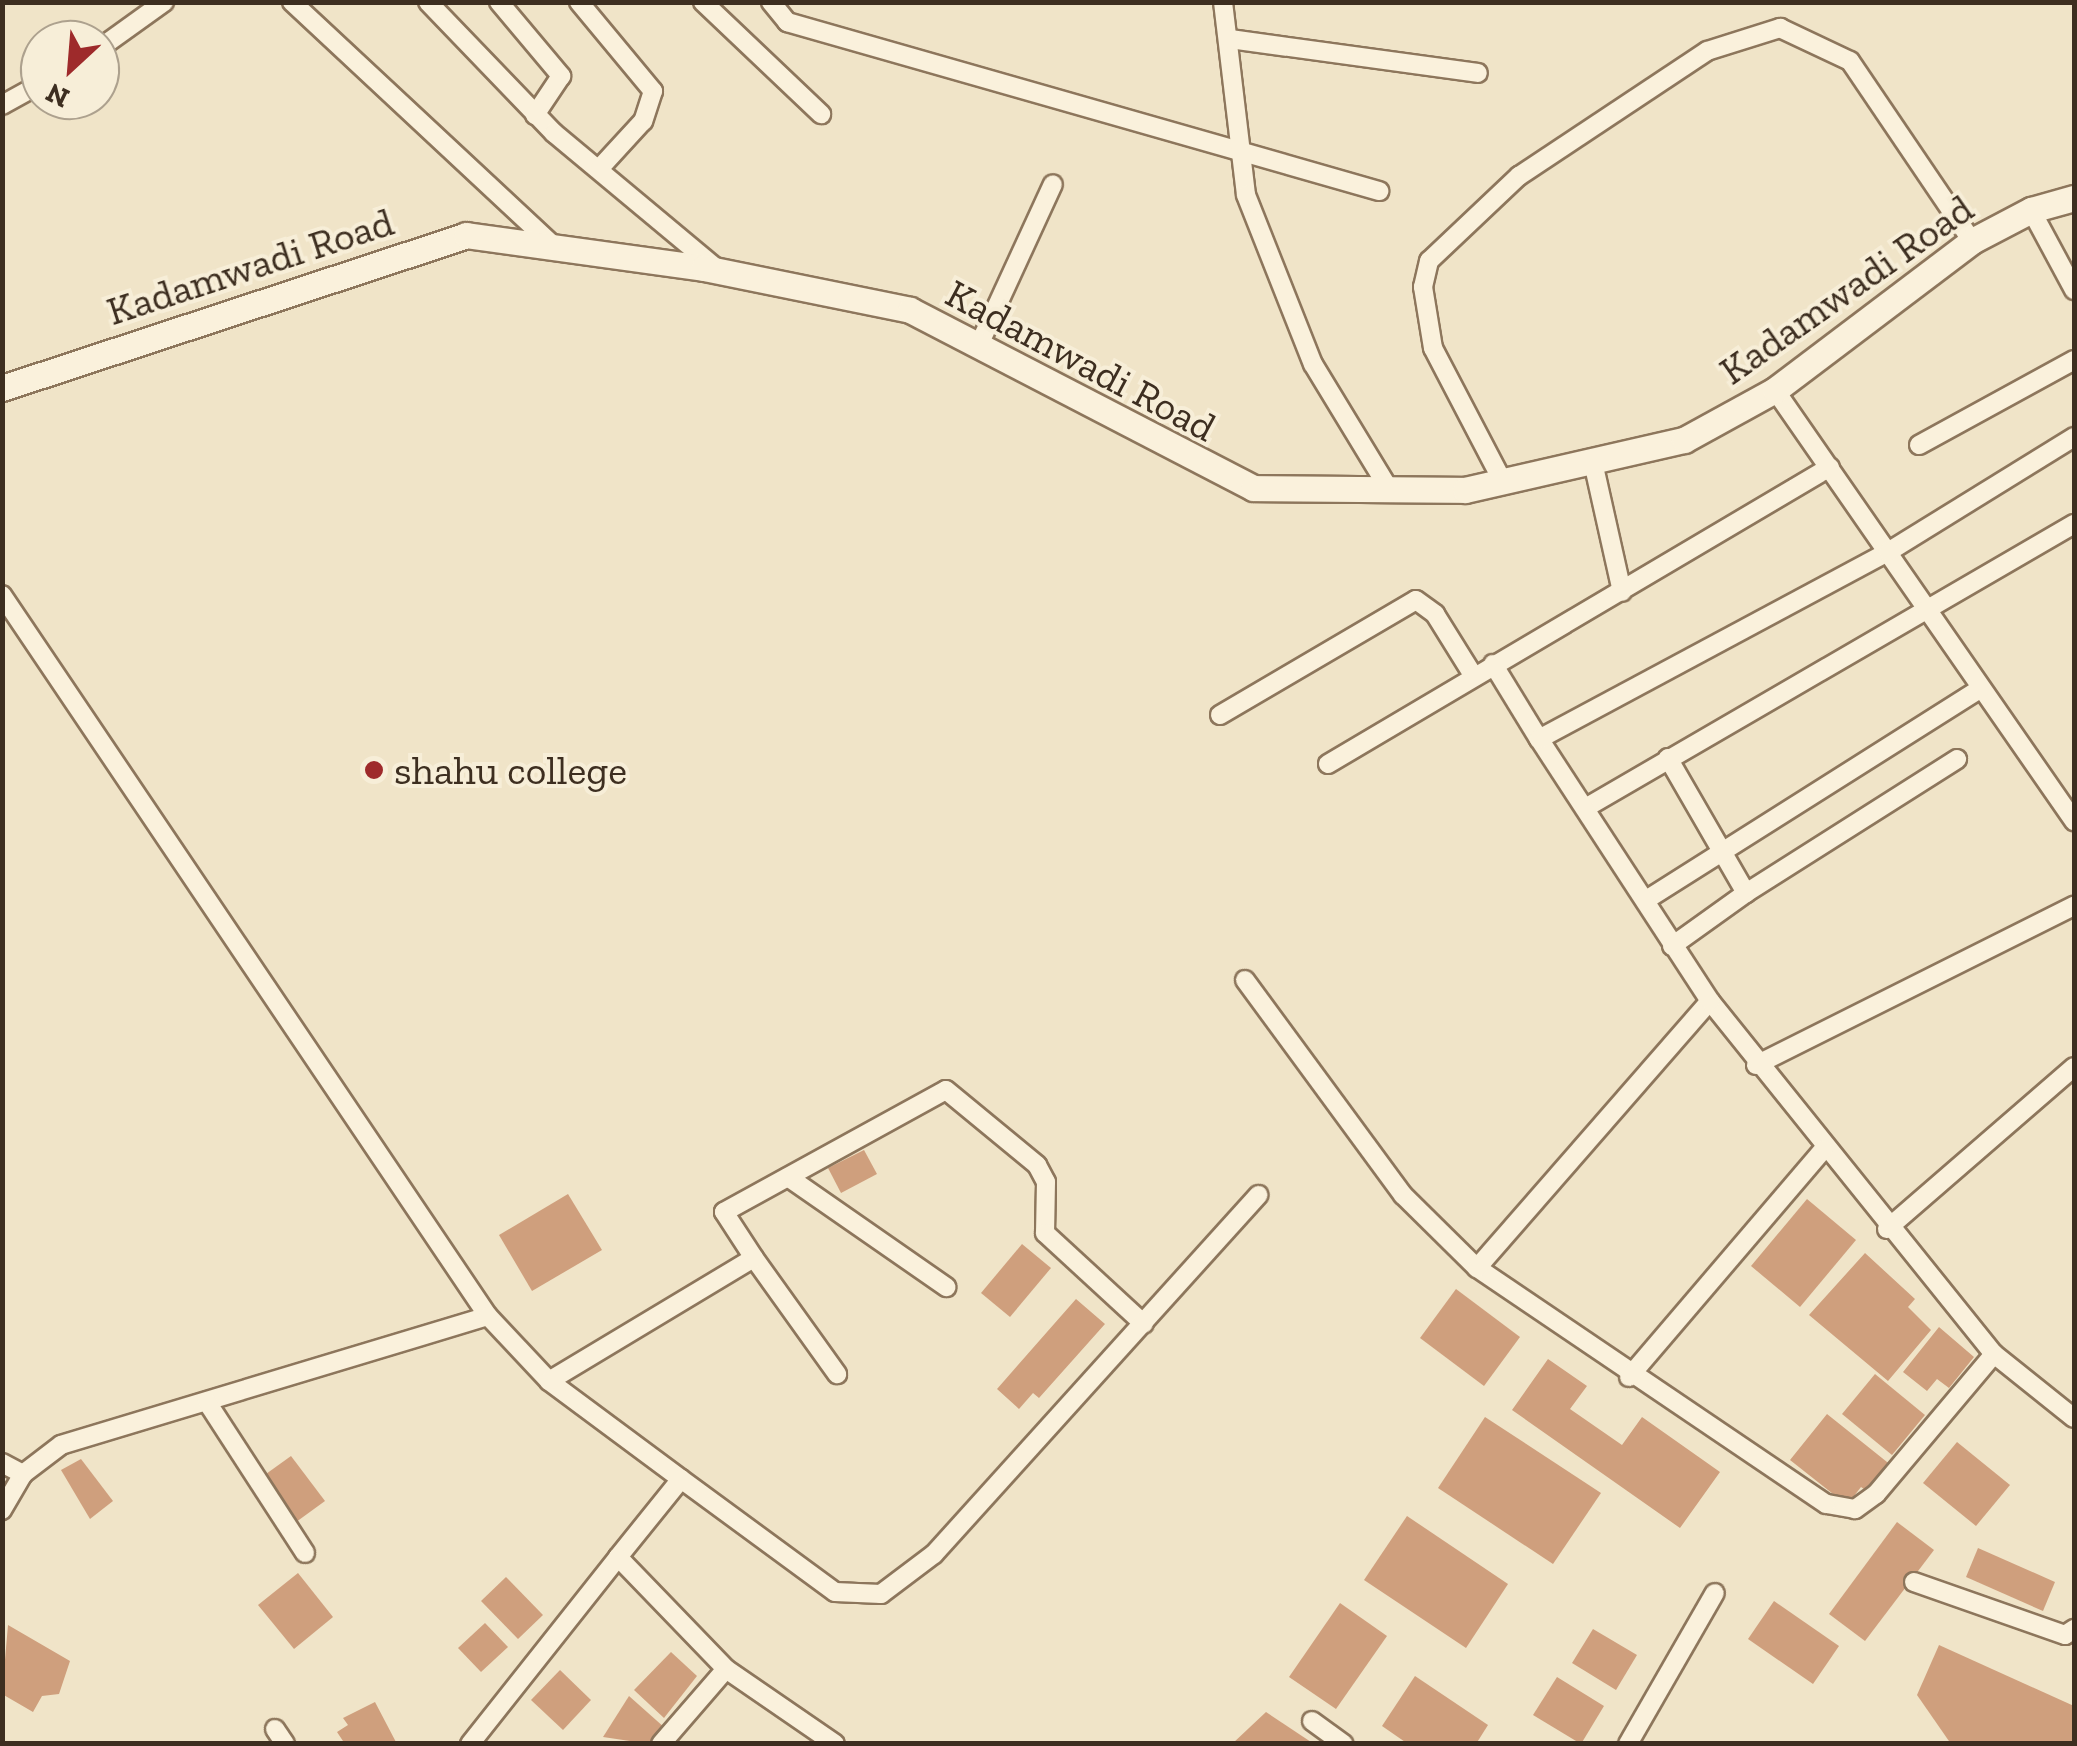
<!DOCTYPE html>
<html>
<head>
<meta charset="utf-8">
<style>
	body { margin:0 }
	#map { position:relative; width:2077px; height:1746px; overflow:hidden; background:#f0e4c8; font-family:"Zilla Slab",serif }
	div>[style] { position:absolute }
	.building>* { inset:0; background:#cf9f7d }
	.roads { filter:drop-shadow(2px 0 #8d765c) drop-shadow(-2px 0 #8d765c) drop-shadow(0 2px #8d765c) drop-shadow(0 -2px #8d765c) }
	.street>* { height:18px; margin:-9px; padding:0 9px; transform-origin:9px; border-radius:9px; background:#faf1dc }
	.secondary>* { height:25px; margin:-12.5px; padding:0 12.5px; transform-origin:12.5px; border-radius:12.5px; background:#faf1dc }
	.dots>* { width:28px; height:28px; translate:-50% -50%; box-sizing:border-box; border:5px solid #f7eed8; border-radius:50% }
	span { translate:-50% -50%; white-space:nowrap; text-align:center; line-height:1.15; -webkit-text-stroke:8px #f7eed8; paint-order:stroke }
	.street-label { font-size:40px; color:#3d2e20 }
	.poi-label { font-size:40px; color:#3d2e20 }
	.left { translate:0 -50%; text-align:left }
	.frame { position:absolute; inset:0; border:5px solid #3d2e20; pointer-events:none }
	.north { position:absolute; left:20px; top:20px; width:100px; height:100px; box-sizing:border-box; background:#f7eed8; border:2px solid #ada18e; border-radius:50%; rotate:206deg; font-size:28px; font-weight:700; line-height:40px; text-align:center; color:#3d2e20 }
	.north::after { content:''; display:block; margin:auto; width:35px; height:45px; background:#9e2a2b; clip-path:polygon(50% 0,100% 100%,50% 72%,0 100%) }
</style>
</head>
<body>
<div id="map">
	<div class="building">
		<div style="clip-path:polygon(864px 1150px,877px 1174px,841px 1193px,828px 1168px)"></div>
		<div style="clip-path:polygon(568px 1194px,602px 1250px,532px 1291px,499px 1235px)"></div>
		<div style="clip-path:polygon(1807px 1199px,1856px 1240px,1800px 1307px,1751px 1266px)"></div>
		<div style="clip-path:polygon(1022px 1244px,1051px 1268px,1010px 1317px,981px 1293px)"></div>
		<div style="clip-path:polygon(1865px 1253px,1915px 1299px,1908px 1307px,1931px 1330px,1888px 1381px,1809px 1315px)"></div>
		<div style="clip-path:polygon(1456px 1289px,1520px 1337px,1484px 1386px,1420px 1338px)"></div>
		<div style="clip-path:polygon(1076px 1299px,1105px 1324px,1039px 1398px,1033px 1393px,1019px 1409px,997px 1389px)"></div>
		<div style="clip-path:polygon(1939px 1327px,1974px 1357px,1949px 1388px,1937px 1379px,1927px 1391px,1903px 1372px)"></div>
		<div style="clip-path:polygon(1548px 1359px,1587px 1386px,1570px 1409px,1622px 1445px,1642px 1417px,1720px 1472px,1680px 1528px,1512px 1410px)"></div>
		<div style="clip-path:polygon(1875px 1374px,1925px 1415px,1892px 1455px,1842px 1414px)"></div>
		<div style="clip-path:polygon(1827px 1414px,1892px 1466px,1870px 1493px,1861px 1487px,1847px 1505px,1790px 1460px)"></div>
		<div style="clip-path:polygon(1485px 1417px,1601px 1493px,1553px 1564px,1438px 1488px)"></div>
		<div style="clip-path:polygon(1957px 1442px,2010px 1485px,1976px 1526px,1923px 1483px)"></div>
		<div style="clip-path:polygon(291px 1456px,325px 1501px,292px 1525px,259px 1479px)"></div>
		<div style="clip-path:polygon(81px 1459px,113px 1501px,90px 1519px,61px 1470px)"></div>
		<div style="clip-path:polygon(1407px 1516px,1508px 1584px,1466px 1648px,1364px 1580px)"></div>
		<div style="clip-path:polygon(1897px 1522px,1934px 1550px,1865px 1641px,1829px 1614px)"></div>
		<div style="clip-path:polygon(1978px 1548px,2055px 1582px,2043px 1611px,1966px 1577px)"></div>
		<div style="clip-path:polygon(298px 1573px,333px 1617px,294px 1649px,258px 1605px)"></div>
		<div style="clip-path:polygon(506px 1577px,543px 1615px,518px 1639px,481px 1601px)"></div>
		<div style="clip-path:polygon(1774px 1601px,1839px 1646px,1813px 1684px,1748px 1639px)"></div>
		<div style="clip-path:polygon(1340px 1603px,1387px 1636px,1336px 1709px,1289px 1677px)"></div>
		<div style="clip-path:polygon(485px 1623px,508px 1647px,481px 1672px,458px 1648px)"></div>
		<div style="clip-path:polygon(8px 1625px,70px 1661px,59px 1694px,42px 1696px,33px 1712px,2px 1694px)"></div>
		<div style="clip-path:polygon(1593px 1629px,1637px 1655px,1616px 1690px,1572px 1663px)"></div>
		<div style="clip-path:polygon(1939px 1645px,2074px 1706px,2074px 1744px,1951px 1744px,1917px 1695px)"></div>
		<div style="clip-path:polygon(671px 1652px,697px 1676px,664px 1718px,634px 1690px)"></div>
		<div style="clip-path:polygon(560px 1670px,591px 1700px,563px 1730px,531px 1700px)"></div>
		<div style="clip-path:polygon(1415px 1676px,1488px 1725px,1476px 1744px,1408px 1744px,1382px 1726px)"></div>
		<div style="clip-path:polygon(1557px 1677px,1604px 1706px,1581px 1744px,1533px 1715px)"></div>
		<div style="clip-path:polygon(629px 1696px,665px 1728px,650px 1744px,603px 1737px)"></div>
		<div style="clip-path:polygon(375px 1702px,397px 1744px,345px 1744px,337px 1732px,348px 1725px,343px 1718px)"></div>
		<div style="clip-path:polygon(1266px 1712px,1314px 1744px,1232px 1744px)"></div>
	</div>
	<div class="roads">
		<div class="street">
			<div style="left:292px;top:2px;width:361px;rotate:43deg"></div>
			<div style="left:428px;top:2px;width:182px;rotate:46.1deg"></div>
			<div style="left:554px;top:133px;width:211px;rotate:39.8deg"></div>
			<div style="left:499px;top:2px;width:97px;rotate:50deg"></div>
			<div style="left:561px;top:76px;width:47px;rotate:123.7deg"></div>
			<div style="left:579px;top:2px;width:116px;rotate:50.3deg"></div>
			<div style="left:653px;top:91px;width:32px;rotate:108deg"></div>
			<div style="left:643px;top:121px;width:64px;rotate:132.5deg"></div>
			<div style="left:703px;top:2px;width:163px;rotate:43.5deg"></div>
			<div style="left:771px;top:2px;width:26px;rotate:51deg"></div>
			<div style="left:787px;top:22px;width:616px;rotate:15.93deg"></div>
			<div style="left:1223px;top:2px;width:194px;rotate:83.2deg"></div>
			<div style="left:1246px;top:195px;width:182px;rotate:68.4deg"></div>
			<div style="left:1313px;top:364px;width:146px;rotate:58.7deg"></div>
			<div style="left:1230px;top:39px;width:250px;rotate:7.8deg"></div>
			<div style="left:100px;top:48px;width:79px;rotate:-35.7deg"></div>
			<div style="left:2px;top:105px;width:43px;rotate:-28.9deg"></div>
			<div style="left:2031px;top:210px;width:91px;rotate:61.7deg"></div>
			<div style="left:978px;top:347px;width:179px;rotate:-65.3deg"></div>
			<div style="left:1775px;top:390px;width:525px;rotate:55.25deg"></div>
			<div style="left:1919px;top:445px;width:177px;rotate:-28.7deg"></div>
			<div style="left:1593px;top:462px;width:133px;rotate:77.4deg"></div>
			<div style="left:1503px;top:482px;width:151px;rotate:-117.6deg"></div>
			<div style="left:1433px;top:348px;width:62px;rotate:-99.3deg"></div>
			<div style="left:1423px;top:287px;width:27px;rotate:-77deg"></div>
			<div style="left:1429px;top:261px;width:124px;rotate:-43.4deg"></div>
			<div style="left:1519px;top:176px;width:226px;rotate:-33.6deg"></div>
			<div style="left:1707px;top:51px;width:77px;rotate:-17.5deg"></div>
			<div style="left:1780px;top:28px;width:77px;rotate:25.2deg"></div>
			<div style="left:1850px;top:61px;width:217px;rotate:55.9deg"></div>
			<div style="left:2px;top:595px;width:870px;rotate:56.02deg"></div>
			<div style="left:488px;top:1316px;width:446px;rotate:163.2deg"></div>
			<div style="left:61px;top:1445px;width:48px;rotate:142.7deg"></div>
			<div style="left:23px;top:1474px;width:42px;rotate:120.3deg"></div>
			<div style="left:1493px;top:664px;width:88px;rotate:58.5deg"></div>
			<div style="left:1220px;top:715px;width:227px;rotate:-30.4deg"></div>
			<div style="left:1416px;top:600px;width:24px;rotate:36deg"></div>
			<div style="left:1435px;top:614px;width:72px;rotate:58.1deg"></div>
			<div style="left:1668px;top:758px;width:156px;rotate:60deg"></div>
			<div style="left:1746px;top:893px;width:91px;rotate:144.4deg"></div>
			<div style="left:1328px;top:764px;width:583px;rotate:-30.61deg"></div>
			<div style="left:1587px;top:807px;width:563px;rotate:-30.16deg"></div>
			<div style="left:1746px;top:893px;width:250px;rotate:-32.4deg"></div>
			<div style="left:1646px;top:900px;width:396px;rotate:-32.3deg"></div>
			<div style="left:1245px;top:980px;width:267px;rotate:53.7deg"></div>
			<div style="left:1403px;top:1195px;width:104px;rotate:44.6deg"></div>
			<div style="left:1710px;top:1001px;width:453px;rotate:51.2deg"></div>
			<div style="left:1994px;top:1354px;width:183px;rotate:130.1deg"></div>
			<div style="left:1876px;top:1494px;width:26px;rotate:144deg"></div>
			<div style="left:1855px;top:1509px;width:29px;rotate:-170deg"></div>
			<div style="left:1826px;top:1504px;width:421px;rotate:-145.9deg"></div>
			<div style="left:1477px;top:1268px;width:354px;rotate:-48.9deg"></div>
			<div style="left:1710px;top:1001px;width:313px;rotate:-123.1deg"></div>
			<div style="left:1539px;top:739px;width:396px;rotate:-28.2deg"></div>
			<div style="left:1888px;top:552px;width:219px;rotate:-31.7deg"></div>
			<div style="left:1756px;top:1065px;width:356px;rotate:-26.6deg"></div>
			<div style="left:788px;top:1177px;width:193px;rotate:34.8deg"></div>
			<div style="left:1887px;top:1229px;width:247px;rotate:-40.9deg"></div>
			<div style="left:754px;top:1258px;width:143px;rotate:54.4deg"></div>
			<div style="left:488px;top:1316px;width:89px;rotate:46.8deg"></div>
			<div style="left:549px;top:1381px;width:164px;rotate:36.6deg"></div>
			<div style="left:681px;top:1479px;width:100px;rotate:128.9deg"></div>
			<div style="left:1994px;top:1354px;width:102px;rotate:38.7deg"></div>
			<div style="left:1629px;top:1377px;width:299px;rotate:-49.5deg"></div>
			<div style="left:549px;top:1381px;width:239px;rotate:-31deg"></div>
			<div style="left:754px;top:1258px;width:55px;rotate:-123.1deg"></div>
			<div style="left:724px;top:1212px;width:253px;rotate:-28.8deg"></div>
			<div style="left:946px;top:1090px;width:118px;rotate:39.5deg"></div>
			<div style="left:1037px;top:1165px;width:19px;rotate:62deg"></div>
			<div style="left:1046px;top:1182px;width:51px;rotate:91.1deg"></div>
			<div style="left:1045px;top:1233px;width:134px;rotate:42.6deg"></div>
			<div style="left:207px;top:1402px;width:180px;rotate:57deg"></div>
			<div style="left:2px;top:1463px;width:24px;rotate:28deg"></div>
			<div style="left:681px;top:1479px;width:191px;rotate:36.3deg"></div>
			<div style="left:835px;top:1592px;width:46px;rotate:2.5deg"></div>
			<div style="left:881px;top:1594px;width:66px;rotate:-37deg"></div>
			<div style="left:934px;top:1554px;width:484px;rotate:-47.9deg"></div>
			<div style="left:1914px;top:1582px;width:160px;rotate:19.3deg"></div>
			<div style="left:2065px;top:1635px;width:11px;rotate:-34deg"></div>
			<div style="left:1312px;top:1721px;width:39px;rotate:36deg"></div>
			<div style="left:275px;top:1729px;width:18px;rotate:56deg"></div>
			<div style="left:470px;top:1744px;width:238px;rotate:-51.6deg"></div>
			<div style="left:618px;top:1557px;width:156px;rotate:46deg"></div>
			<div style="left:726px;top:1669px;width:132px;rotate:34.5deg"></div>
			<div style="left:661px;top:1744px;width:99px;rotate:-49.1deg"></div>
			<div style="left:1628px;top:1744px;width:174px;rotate:-60.1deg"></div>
		</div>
		<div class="secondary">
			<div style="left:2px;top:388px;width:489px;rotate:-18.2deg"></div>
			<div style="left:466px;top:235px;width:240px;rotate:7.9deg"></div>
			<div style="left:704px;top:268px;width:210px;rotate:11.5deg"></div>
			<div style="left:910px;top:310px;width:386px;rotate:27.4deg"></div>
			<div style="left:1253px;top:488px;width:212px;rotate:0.5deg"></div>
			<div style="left:1465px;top:490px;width:225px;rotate:-12.9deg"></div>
			<div style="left:1684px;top:440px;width:104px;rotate:-28.8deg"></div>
			<div style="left:1775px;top:390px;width:247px;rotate:-37.1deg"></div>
			<div style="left:1972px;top:241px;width:67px;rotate:-27.7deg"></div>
			<div style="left:2031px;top:210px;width:45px;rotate:-15.6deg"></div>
		</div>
	</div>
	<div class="dots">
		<div style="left:374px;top:770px;background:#9e2a2b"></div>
	</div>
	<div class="street-label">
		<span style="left:250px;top:266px;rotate:-18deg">Kadamwadi Road</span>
		<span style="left:1846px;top:289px;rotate:-35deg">Kadamwadi Road</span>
		<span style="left:1081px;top:360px;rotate:28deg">Kadamwadi Road</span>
	</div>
	<div class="poi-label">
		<span class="left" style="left:394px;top:770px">shahu college</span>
	</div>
	<div class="frame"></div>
	<div class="north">N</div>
</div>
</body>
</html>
